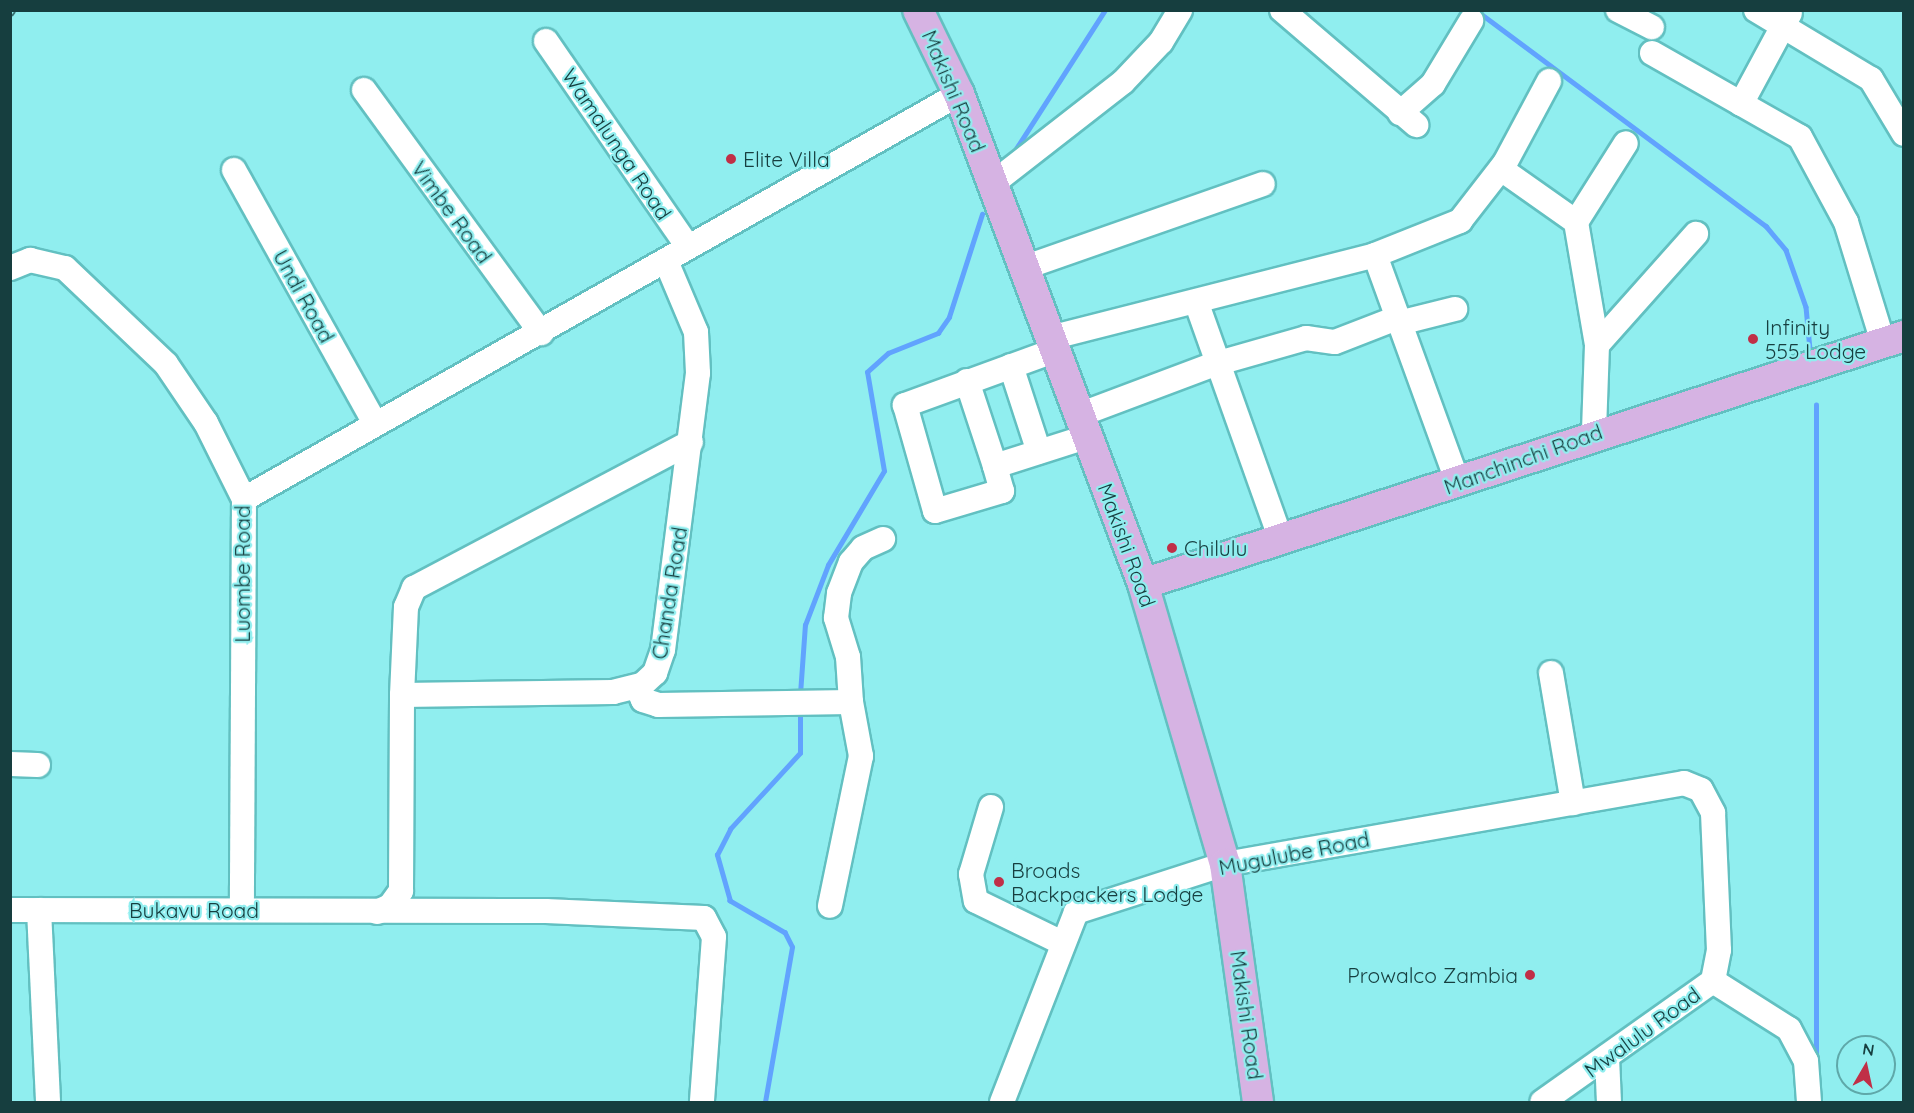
<!DOCTYPE html>
<html>
<head>
<meta charset="utf-8">
<style>
	body { margin:0 }
	#map { position:relative; width:1914px; height:1113px; overflow:hidden; background:#90eeef; font-family:Quicksand,sans-serif }
	div>[style] { position:absolute }
	.stream>* { height:4.5px; margin:-2.25px; padding:0 2.25px; transform-origin:2.25px; border-radius:2.25px; background:#61a3fe }
	.roads { filter:drop-shadow(2px 0 #62c0c1) drop-shadow(-2px 0 #62c0c1) drop-shadow(0 2px #62c0c1) drop-shadow(0 -2px #62c0c1) }
	.minor>* { height:24px; margin:-12px; padding:0 12px; transform-origin:12px; border-radius:12px; background:#fff }
	.major>* { height:30px; margin:-15px; padding:0 15px; transform-origin:15px; border-radius:15px; background:#d6b3e3 }
	.rail>* { height:7px; margin-top:-3.5px; transform-origin:0; background:repeating-linear-gradient(90deg,#90eeef 0 14px,#3a7273 0 28px); box-sizing:border-box; border-block:2px solid #3a7273 }
	.dots>* { width:16px; height:16px; translate:-50% -50%; box-sizing:border-box; border:3px solid #90eeef; border-radius:50% }
	span { translate:-50% -50%; white-space:nowrap; text-align:center; line-height:1.15; -webkit-text-stroke:4.5px #90eeef; paint-order:stroke }
	.street-label { font-size:21px; color:#163e3f }
	.poi-label { font-size:21px; color:#163e3f }
	.left { translate:0 -50%; text-align:left }
	.right { translate:-100% -50%; text-align:right }
	.frame { position:absolute; inset:0; border:12px solid #163e3f; pointer-events:none }
	.north { position:absolute; left:1836px; top:1035px; width:60px; height:60px; box-sizing:border-box; background:#90eeef; border:2px solid #5fa8a9; border-radius:50%; rotate:9deg; font-size:16px; font-weight:700; line-height:24px; text-align:center; color:#163e3f }
	.north::after { content:''; display:block; margin:auto; width:21px; height:27px; background:#c02f47; clip-path:polygon(50% 0,100% 100%,50% 72%,0 100%) }
</style>
</head>
<body>
<div id="map">
	<div class="stream">
		<div style="left:1476px;top:10px;width:362px;rotate:36.7deg"></div>
		<div style="left:1766px;top:226px;width:31px;rotate:50deg"></div>
		<div style="left:1786px;top:250px;width:60px;rotate:70.7deg"></div>
		<div style="left:1806px;top:307px;width:42px;rotate:84.6deg"></div>
		<div style="left:1010px;top:158px;width:176px;rotate:-57.3deg"></div>
		<div style="left:800px;top:694px;width:69px;rotate:-85.9deg"></div>
		<div style="left:805px;top:625px;width:64px;rotate:-69deg"></div>
		<div style="left:828px;top:565px;width:109px;rotate:-59.2deg"></div>
		<div style="left:884px;top:471px;width:100px;rotate:-99.7deg"></div>
		<div style="left:867px;top:372px;width:28px;rotate:-42deg"></div>
		<div style="left:888px;top:353px;width:54px;rotate:-21.8deg"></div>
		<div style="left:938px;top:333px;width:19px;rotate:-55deg"></div>
		<div style="left:949px;top:317px;width:108px;rotate:-72.2deg"></div>
		<div style="left:1816px;top:1058px;width:653px;rotate:-90deg"></div>
		<div style="left:765px;top:1102px;width:157px;rotate:-80.1deg"></div>
		<div style="left:792px;top:947px;width:16px;rotate:-117deg"></div>
		<div style="left:785px;top:933px;width:64px;rotate:-149.8deg"></div>
		<div style="left:730px;top:901px;width:48px;rotate:-105.8deg"></div>
		<div style="left:717px;top:855px;width:29px;rotate:-63deg"></div>
		<div style="left:730px;top:829px;width:103px;rotate:-47.4deg"></div>
		<div style="left:800px;top:753px;width:44px;rotate:-90deg"></div>
	</div>
	<div class="roads">
		<div class="minor">
			<div style="left:1282px;top:10px;width:177px;rotate:40.6deg"></div>
			<div style="left:1618px;top:10px;width:38px;rotate:27deg"></div>
			<div style="left:1756px;top:10px;width:134px;rotate:31deg"></div>
			<div style="left:1871px;top:79px;width:64px;rotate:59deg"></div>
			<div style="left:546px;top:41px;width:250px;rotate:55.4deg"></div>
			<div style="left:1652px;top:53px;width:170px;rotate:29.6deg"></div>
			<div style="left:1800px;top:137px;width:97px;rotate:61.6deg"></div>
			<div style="left:1846px;top:222px;width:126px;rotate:72.9deg"></div>
			<div style="left:364px;top:90px;width:301px;rotate:53.9deg"></div>
			<div style="left:1741px;top:104px;width:103px;rotate:-61.7deg"></div>
			<div style="left:1400px;top:113px;width:44px;rotate:-41.3deg"></div>
			<div style="left:1433px;top:84px;width:74px;rotate:-58.9deg"></div>
			<div style="left:1501px;top:169px;width:92px;rotate:35.2deg"></div>
			<div style="left:1576px;top:222px;width:125px;rotate:80.3deg"></div>
			<div style="left:1597px;top:345px;width:87px;rotate:92deg"></div>
			<div style="left:234px;top:170px;width:290px;rotate:60.9deg"></div>
			<div style="left:992px;top:184px;width:166px;rotate:-37.9deg"></div>
			<div style="left:1123px;top:82px;width:55px;rotate:-46.5deg"></div>
			<div style="left:1161px;top:42px;width:37px;rotate:-59deg"></div>
			<div style="left:1576px;top:222px;width:93px;rotate:-57.7deg"></div>
			<div style="left:1375px;top:255px;width:243px;rotate:70deg"></div>
			<div style="left:10px;top:268px;width:22px;rotate:-22deg"></div>
			<div style="left:30px;top:260px;width:36px;rotate:13deg"></div>
			<div style="left:65px;top:268px;width:139px;rotate:43.5deg"></div>
			<div style="left:166px;top:364px;width:71px;rotate:55.9deg"></div>
			<div style="left:206px;top:423px;width:85px;rotate:63.4deg"></div>
			<div style="left:244px;top:499px;width:410px;rotate:90.3deg"></div>
			<div style="left:1023px;top:268px;width:254px;rotate:-19.3deg"></div>
			<div style="left:1197px;top:304px;width:251px;rotate:70.4deg"></div>
			<div style="left:1399px;top:323px;width:58px;rotate:-14deg"></div>
			<div style="left:1050px;top:338px;width:335px;rotate:-14.3deg"></div>
			<div style="left:1375px;top:255px;width:92px;rotate:-21.8deg"></div>
			<div style="left:1460px;top:221px;width:73px;rotate:-52.2deg"></div>
			<div style="left:1505px;top:163px;width:93px;rotate:-61.8deg"></div>
			<div style="left:1597px;top:345px;width:149px;rotate:-48.3deg"></div>
			<div style="left:1056px;top:350px;width:161px;rotate:160deg"></div>
			<div style="left:905px;top:405px;width:110px;rotate:74.2deg"></div>
			<div style="left:935px;top:511px;width:70px;rotate:-16.6deg"></div>
			<div style="left:1002px;top:491px;width:26px;rotate:-106deg"></div>
			<div style="left:995px;top:466px;width:96px;rotate:-17.7deg"></div>
			<div style="left:1011px;top:366px;width:90px;rotate:72deg"></div>
			<div style="left:967px;top:381px;width:89px;rotate:71.8deg"></div>
			<div style="left:1079px;top:415px;width:145px;rotate:-20.6deg"></div>
			<div style="left:1215px;top:364px;width:95px;rotate:-15.9deg"></div>
			<div style="left:1306px;top:338px;width:29px;rotate:8deg"></div>
			<div style="left:1335px;top:342px;width:66px;rotate:-21.2deg"></div>
			<div style="left:244px;top:499px;width:822px;rotate:-29.53deg"></div>
			<div style="left:1551px;top:673px;width:132px;rotate:80.4deg"></div>
			<div style="left:637px;top:687px;width:14px;rotate:65deg"></div>
			<div style="left:643px;top:700px;width:16px;rotate:18deg"></div>
			<div style="left:658px;top:705px;width:193px;rotate:-0.9deg"></div>
			<div style="left:851px;top:702px;width:55px;rotate:79.5deg"></div>
			<div style="left:861px;top:756px;width:153px;rotate:101.7deg"></div>
			<div style="left:402px;top:695px;width:211px;rotate:-0.8deg"></div>
			<div style="left:613px;top:692px;width:30px;rotate:-14deg"></div>
			<div style="left:642px;top:685px;width:18px;rotate:-43deg"></div>
			<div style="left:655px;top:673px;width:24px;rotate:-71deg"></div>
			<div style="left:663px;top:650px;width:279px;rotate:-82.8deg"></div>
			<div style="left:698px;top:373px;width:41px;rotate:-92.8deg"></div>
			<div style="left:696px;top:332px;width:77px;rotate:-112.9deg"></div>
			<div style="left:851px;top:702px;width:45px;rotate:-93.8deg"></div>
			<div style="left:848px;top:657px;width:41px;rotate:-107.1deg"></div>
			<div style="left:836px;top:618px;width:25px;rotate:-83deg"></div>
			<div style="left:839px;top:593px;width:33px;rotate:-69deg"></div>
			<div style="left:851px;top:562px;width:18px;rotate:-49deg"></div>
			<div style="left:863px;top:548px;width:22px;rotate:-24deg"></div>
			<div style="left:10px;top:764px;width:28px;rotate:2deg"></div>
			<div style="left:991px;top:807px;width:70px;rotate:106.6deg"></div>
			<div style="left:971px;top:874px;width:27px;rotate:80deg"></div>
			<div style="left:976px;top:901px;width:96px;rotate:26deg"></div>
			<div style="left:10px;top:910px;width:536px;rotate:0.11deg"></div>
			<div style="left:546px;top:911px;width:158px;rotate:2.5deg"></div>
			<div style="left:704px;top:918px;width:21px;rotate:62deg"></div>
			<div style="left:714px;top:937px;width:165px;rotate:94.2deg"></div>
			<div style="left:39px;top:910px;width:192px;rotate:87.3deg"></div>
			<div style="left:377px;top:912px;width:14px;rotate:-25deg"></div>
			<div style="left:390px;top:906px;width:19px;rotate:-54deg"></div>
			<div style="left:401px;top:891px;width:196px;rotate:-89.7deg"></div>
			<div style="left:402px;top:695px;width:88px;rotate:-87.4deg"></div>
			<div style="left:406px;top:607px;width:21px;rotate:-67deg"></div>
			<div style="left:414px;top:588px;width:313px;rotate:-27.8deg"></div>
			<div style="left:1713px;top:981px;width:90px;rotate:32.3deg"></div>
			<div style="left:1789px;top:1029px;width:36px;rotate:62deg"></div>
			<div style="left:1806px;top:1061px;width:41px;rotate:85.8deg"></div>
			<div style="left:1607px;top:1057px;width:45px;rotate:87.5deg"></div>
			<div style="left:1002px;top:1102px;width:204px;rotate:-68.7deg"></div>
			<div style="left:1076px;top:912px;width:157px;rotate:-17.9deg"></div>
			<div style="left:1225px;top:864px;width:466px;rotate:-10deg"></div>
			<div style="left:1684px;top:783px;width:18px;rotate:22deg"></div>
			<div style="left:1701px;top:790px;width:26px;rotate:62deg"></div>
			<div style="left:1713px;top:813px;width:137px;rotate:87.5deg"></div>
			<div style="left:1719px;top:950px;width:32px;rotate:101deg"></div>
			<div style="left:1713px;top:981px;width:209px;rotate:144.7deg"></div>
		</div>
		<div class="major">
			<div style="left:918px;top:10px;width:93px;rotate:64deg"></div>
			<div style="left:959px;top:94px;width:523px;rotate:69.42deg"></div>
			<div style="left:1143px;top:584px;width:292px;rotate:73.7deg"></div>
			<div style="left:1225px;top:864px;width:240px;rotate:82.1deg"></div>
			<div style="left:1143px;top:584px;width:800px;rotate:-18.05deg"></div>
		</div>
	</div>
	<div class="rail">
		<div style="left:10px;top:14px;width:5px;rotate:-53deg"></div>
	</div>
	<div class="dots">
		<div style="left:731px;top:159px;background:#c02f47"></div>
		<div style="left:1753px;top:339px;background:#c02f47"></div>
		<div style="left:1172px;top:548px;background:#c02f47"></div>
		<div style="left:999px;top:882px;background:#c02f47"></div>
		<div style="left:1530px;top:975px;background:#c02f47"></div>
	</div>
	<div class="street-label">
		<span style="left:954px;top:91px;rotate:67deg">Makishi Road</span>
		<span style="left:617px;top:144px;rotate:56deg">Wamalunga Road</span>
		<span style="left:452px;top:212px;rotate:54deg">Vimbe Road</span>
		<span style="left:304px;top:296px;rotate:61deg">Undi Road</span>
		<span style="left:1523px;top:459px;rotate:-20deg">Manchinchi Road</span>
		<span style="left:1127px;top:545px;rotate:70deg">Makishi Road</span>
		<span style="left:242px;top:574px;rotate:-90deg">Luombe Road</span>
		<span style="left:669px;top:593px;rotate:-81deg">Chanda Road</span>
		<span style="left:1294px;top:853px;rotate:-11deg">Mugulube Road</span>
		<span style="left:194px;top:910px">Bukavu Road</span>
		<span style="left:1247px;top:1015px;rotate:82deg">Makishi Road</span>
		<span style="left:1642px;top:1032px;rotate:-36deg">Mwalulu Road</span>
	</div>
	<div class="poi-label">
		<span class="left" style="left:743px;top:159px">Elite Villa</span>
		<span class="left" style="left:1765px;top:339px">Infinity<br>555 Lodge</span>
		<span class="left" style="left:1184px;top:548px">Chilulu</span>
		<span class="left" style="left:1011px;top:882px">Broads<br>Backpackers Lodge</span>
		<span class="right" style="left:1518px;top:975px">Prowalco Zambia</span>
	</div>
	<div class="frame"></div>
	<div class="north">N</div>
</div>
</body>
</html>
